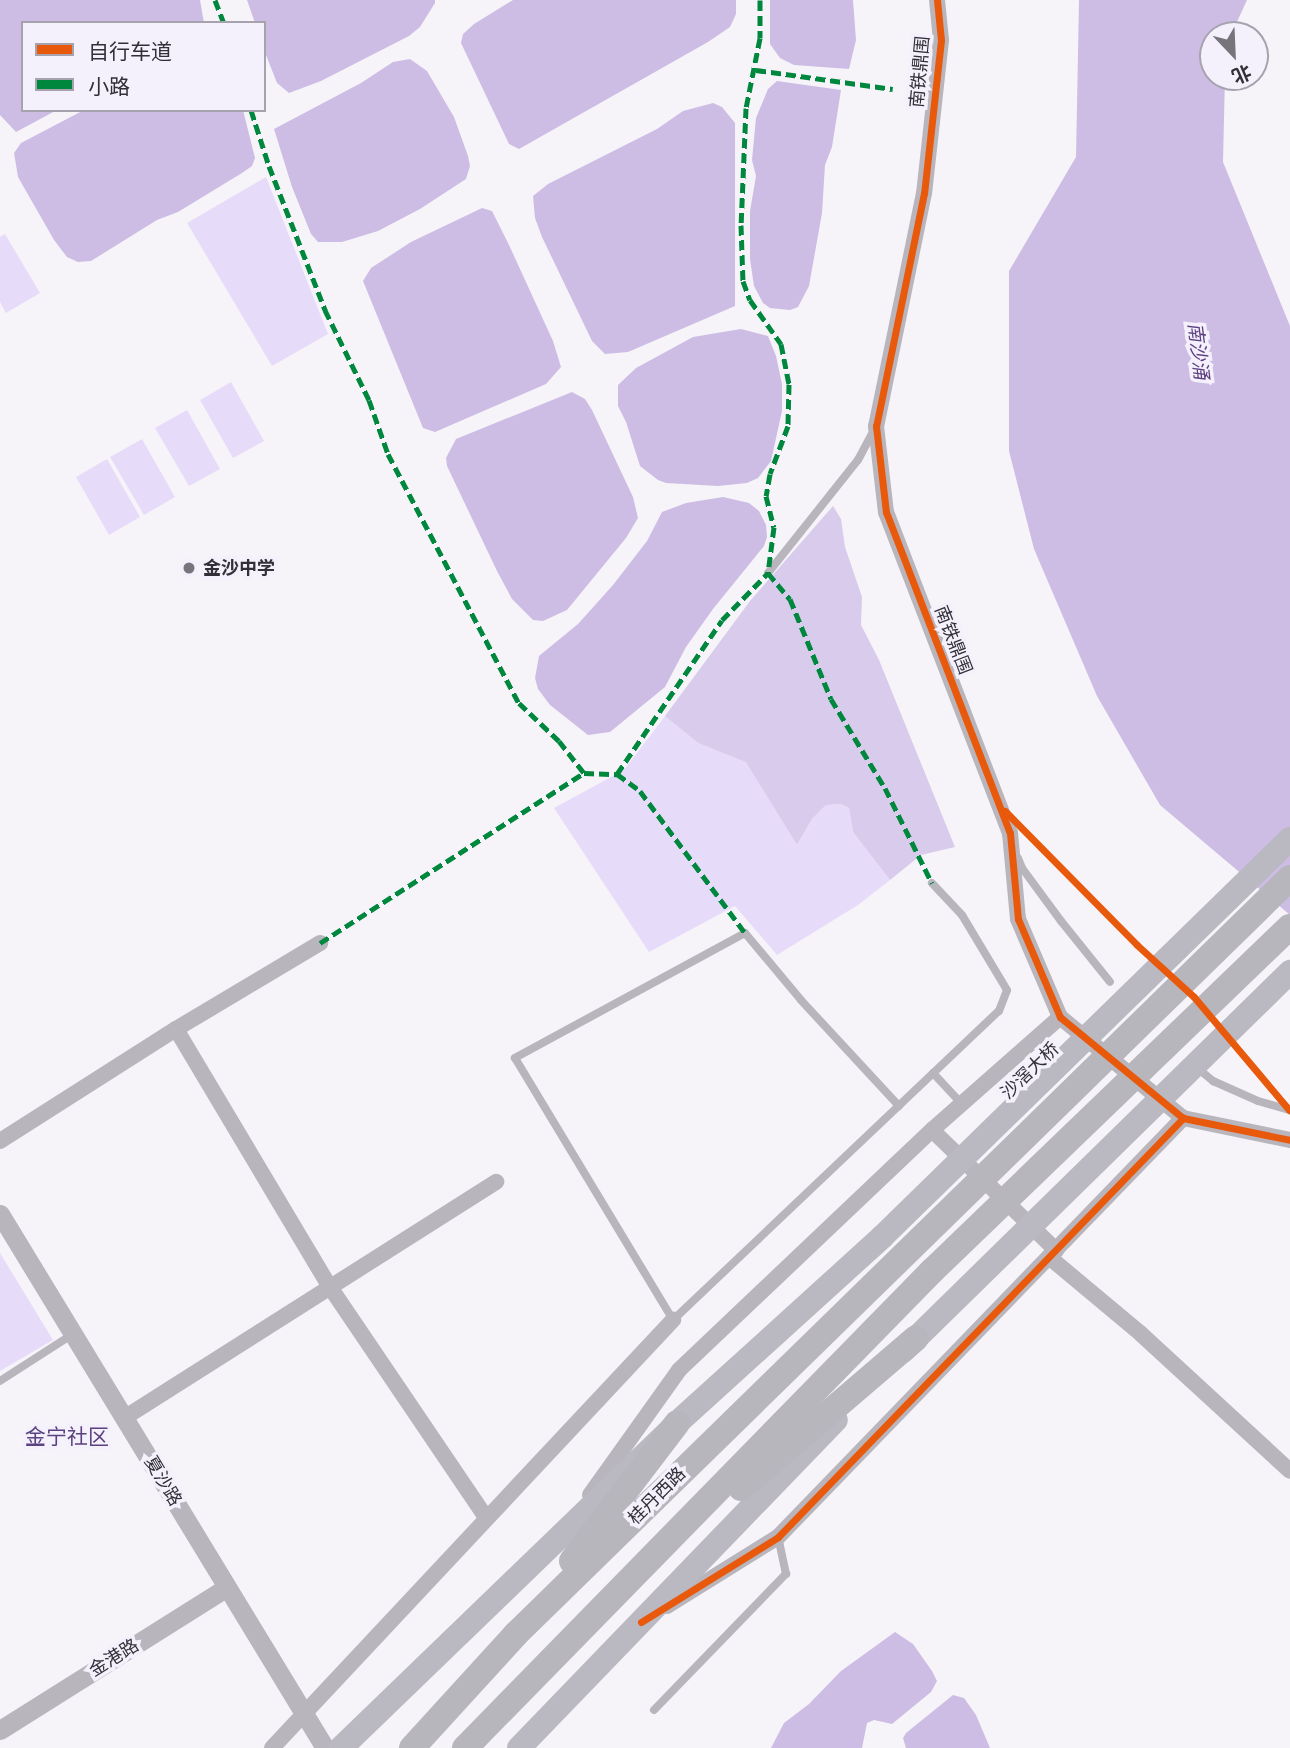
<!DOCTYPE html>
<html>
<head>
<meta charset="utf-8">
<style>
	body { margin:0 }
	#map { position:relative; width:1290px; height:1748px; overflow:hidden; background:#f6f4f9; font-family:"Roboto Condensed","Noto Sans SC",sans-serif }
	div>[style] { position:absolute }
	.green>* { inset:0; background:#e7dbfa }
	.forest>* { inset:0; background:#d8cbeb }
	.water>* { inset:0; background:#cdbde5 }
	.service>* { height:8px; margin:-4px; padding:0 4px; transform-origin:4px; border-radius:4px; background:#b8b5bd }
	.minor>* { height:16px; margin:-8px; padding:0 8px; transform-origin:8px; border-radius:8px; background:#b8b5bd }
	.tertiary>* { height:19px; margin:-9.5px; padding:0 9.5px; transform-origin:9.5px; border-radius:9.5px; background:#b8b5bd }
	.primary>* { height:24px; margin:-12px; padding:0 12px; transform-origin:12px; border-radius:12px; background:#bab8c0 }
	.trunk>* { height:26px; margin:-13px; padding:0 13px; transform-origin:13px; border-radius:13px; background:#b8b6bd }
	.quiet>* { height:5px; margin-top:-2.5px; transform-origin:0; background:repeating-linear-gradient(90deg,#00873e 0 10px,transparent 0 15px) }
	.cycleway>* { height:7px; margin:-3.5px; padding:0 3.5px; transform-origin:3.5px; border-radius:3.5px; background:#e8590c }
	.dots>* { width:19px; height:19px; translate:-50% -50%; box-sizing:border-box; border:4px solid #f5f1fc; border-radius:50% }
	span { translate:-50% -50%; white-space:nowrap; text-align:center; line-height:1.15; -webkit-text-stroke:7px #f5f1fc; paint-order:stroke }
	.street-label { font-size:18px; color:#322f38 }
	.poi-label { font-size:18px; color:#322f38; font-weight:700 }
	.left { translate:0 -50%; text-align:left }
	.water-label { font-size:19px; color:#5d3f82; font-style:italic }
	.quarter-label { font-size:21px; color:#5b417d }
	.legend { position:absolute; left:21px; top:21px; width:245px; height:91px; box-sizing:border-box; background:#f5f1fc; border:2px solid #a7a3ae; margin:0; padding:9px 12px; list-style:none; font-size:21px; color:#322f38 }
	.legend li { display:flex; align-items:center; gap:14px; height:35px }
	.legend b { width:35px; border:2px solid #a7a3ae }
	.north { position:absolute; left:1199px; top:21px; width:70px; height:70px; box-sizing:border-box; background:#f5f1fc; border:2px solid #a7a3ae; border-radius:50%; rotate:157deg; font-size:19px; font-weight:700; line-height:28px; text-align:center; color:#322f38 }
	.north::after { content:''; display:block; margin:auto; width:24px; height:32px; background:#77747c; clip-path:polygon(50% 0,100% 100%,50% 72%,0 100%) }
</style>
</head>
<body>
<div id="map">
	<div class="green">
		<div style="clip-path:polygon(266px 177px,328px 334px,272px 366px,187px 223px)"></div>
		<div style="clip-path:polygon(5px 234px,40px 293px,6px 313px,0 302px,0 237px)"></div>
		<div style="clip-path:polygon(231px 382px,264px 441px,233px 458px,200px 400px)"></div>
		<div style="clip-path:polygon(187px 410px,220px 469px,189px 486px,155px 428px)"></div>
		<div style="clip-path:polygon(142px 439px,175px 497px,144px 515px,110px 457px)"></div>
		<div style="clip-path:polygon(107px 459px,140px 517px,109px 535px,76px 477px)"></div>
		<div style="clip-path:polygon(665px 716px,698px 743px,746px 761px,797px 845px,812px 819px,826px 805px,841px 804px,849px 808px,853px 832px,890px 880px,858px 905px,777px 955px,735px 906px,649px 952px,554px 808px,624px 770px)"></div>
		<div style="clip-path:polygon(0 1253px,53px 1340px,0 1371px)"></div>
	</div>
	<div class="forest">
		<div style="clip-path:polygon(833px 506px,841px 519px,845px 547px,862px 597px,861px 625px,879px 660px,955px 847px,921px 855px,890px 880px,853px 832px,849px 808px,841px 804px,826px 805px,812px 819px,797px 845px,746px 762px,698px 743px,665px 716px,750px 601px)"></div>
	</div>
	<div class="water">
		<div style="clip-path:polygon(0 0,200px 0,204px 23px,23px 23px,23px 110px,57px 110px,16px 132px,0 115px)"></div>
		<div style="clip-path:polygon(247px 0,435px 0,435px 3px,420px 27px,409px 36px,321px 81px,289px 93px,277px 83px,264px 50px,264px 23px,255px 23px)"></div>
		<div style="clip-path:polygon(513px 0,736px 0,736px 14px,730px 27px,708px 42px,519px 149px,509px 144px,461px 43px,463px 34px,474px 24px)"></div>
		<div style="clip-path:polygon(770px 0,853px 0,856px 40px,849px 69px,794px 65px,780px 58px,770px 44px)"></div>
		<div style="clip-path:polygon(1079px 0,1247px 0,1231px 35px,1213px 35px,1213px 77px,1225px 77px,1223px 162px,1290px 326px,1290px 915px,1160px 805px,1097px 696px,1034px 549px,1009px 451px,1009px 271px,1076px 157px)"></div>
		<div style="clip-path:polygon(410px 59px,427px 71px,454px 117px,468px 156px,470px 166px,466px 179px,420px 209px,378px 231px,342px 242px,318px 242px,311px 234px,292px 187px,274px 129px,361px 83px,393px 62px)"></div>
		<div style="clip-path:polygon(777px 81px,841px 90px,832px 147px,825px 165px,822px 213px,809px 286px,798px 307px,790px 310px,770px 308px,763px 303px,754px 286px,750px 259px,750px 211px,756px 176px,752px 160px,756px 118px,768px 89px)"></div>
		<div style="clip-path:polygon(713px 103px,722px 107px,735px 123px,735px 306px,628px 352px,605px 354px,592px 341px,542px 237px,535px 218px,533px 196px,548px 184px,657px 129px,683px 111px)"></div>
		<div style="clip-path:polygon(84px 110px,243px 110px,255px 158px,252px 166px,242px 173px,178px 212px,157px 220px,91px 261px,78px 262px,67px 257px,54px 240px,18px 177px,14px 153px,21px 143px)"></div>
		<div style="clip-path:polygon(482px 208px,492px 211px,509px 245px,553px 341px,561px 367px,546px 384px,435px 432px,423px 428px,363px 281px,371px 268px,411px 242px)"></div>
		<div style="clip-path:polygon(741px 329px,768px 336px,776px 356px,782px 384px,782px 411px,771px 461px,758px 478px,747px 483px,718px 486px,666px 483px,658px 480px,640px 466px,626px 422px,618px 406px,618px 385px,636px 368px,693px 337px)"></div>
		<div style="clip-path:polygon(572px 392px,585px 399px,592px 410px,633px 497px,638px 518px,626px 538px,567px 610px,543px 621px,533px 620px,512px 599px,497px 571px,447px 466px,446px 458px,456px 439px)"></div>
		<div style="clip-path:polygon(723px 497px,749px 503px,759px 511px,766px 525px,767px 537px,764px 546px,713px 609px,686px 647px,665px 687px,610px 732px,588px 735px,550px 705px,538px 689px,535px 678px,539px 656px,578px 624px,613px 585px,647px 541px,662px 512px,686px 503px)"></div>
		<div style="clip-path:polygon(895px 1632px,913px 1644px,932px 1671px,937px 1681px,931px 1692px,892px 1724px,874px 1720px,867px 1723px,862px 1748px,771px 1748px,784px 1723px,809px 1704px,841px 1671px)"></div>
		<div style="clip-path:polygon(953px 1695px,964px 1698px,976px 1715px,990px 1748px,906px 1748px,903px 1738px,906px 1733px)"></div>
	</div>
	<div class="service">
		<div style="left:768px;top:573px;width:144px;rotate:-51.5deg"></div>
		<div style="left:858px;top:460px;width:32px;rotate:-62deg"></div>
		<div style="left:1018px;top:858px;width:11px;rotate:68deg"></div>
		<div style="left:1022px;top:868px;width:66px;rotate:53.7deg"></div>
		<div style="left:1061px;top:921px;width:78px;rotate:51.2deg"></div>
		<div style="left:1201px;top:1071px;width:16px;rotate:40deg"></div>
		<div style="left:1213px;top:1081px;width:49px;rotate:24deg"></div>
		<div style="left:1258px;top:1101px;width:33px;rotate:16deg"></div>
		<div style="left:933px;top:1073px;width:42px;rotate:46.9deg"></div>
		<div style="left:899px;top:1106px;width:144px;rotate:-132.8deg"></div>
		<div style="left:801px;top:1000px;width:87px;rotate:-129.9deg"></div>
		<div style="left:745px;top:933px;width:262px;rotate:151.5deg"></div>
		<div style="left:515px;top:1058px;width:306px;rotate:58.9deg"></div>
		<div style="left:673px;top:1320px;width:449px;rotate:-43.5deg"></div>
		<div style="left:999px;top:1011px;width:22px;rotate:-69deg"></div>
		<div style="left:1007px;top:990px;width:87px;rotate:-121deg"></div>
		<div style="left:962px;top:915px;width:44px;rotate:-133.2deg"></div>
		<div style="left:0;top:1381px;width:87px;rotate:-32.8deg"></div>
		<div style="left:654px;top:1710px;width:190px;rotate:-45.9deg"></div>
		<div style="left:786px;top:1574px;width:38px;rotate:-102deg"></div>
	</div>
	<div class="minor">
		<div style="left:937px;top:0;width:40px;rotate:84.3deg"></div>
		<div style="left:941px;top:40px;width:154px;rotate:96.3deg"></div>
		<div style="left:924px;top:193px;width:238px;rotate:101.6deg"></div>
		<div style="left:876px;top:426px;width:87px;rotate:83.4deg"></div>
		<div style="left:886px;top:512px;width:344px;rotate:68.9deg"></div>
		<div style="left:1010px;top:833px;width:86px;rotate:84.7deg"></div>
		<div style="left:1018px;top:919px;width:107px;rotate:66.8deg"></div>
		<div style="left:1060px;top:1017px;width:159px;rotate:39.4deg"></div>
		<div style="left:1183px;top:1118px;width:109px;rotate:11.6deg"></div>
		<div style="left:176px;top:1029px;width:300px;rotate:59.2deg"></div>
		<div style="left:330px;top:1287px;width:278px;rotate:55.9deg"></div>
		<div style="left:932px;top:1130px;width:173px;rotate:44.1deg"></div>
		<div style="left:0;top:1141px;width:209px;rotate:-32.5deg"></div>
		<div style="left:176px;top:1029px;width:168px;rotate:-30.8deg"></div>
		<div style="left:1049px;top:1257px;width:120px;rotate:39.9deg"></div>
		<div style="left:1141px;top:1334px;width:202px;rotate:42.6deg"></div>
		<div style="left:124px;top:1418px;width:441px;rotate:-32.4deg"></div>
		<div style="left:590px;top:1495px;width:153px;rotate:-54.5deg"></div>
		<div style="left:679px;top:1370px;width:349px;rotate:-43.5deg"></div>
		<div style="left:932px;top:1130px;width:171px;rotate:-41.4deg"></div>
		<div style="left:667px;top:1606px;width:131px;rotate:-31.9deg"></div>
		<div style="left:778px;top:1537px;width:583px;rotate:-45.97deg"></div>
		<div style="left:272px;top:1748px;width:587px;rotate:-46.87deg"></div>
	</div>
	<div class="tertiary">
		<div style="left:0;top:1214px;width:625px;rotate:58.67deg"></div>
		<div style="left:0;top:1730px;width:268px;rotate:-32.2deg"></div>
	</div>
	<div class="primary">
		<div style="left:903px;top:1351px;width:542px;rotate:-44.4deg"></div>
		<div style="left:341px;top:1748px;width:467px;rotate:-44deg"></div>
		<div style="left:677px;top:1423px;width:278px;rotate:-42.2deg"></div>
		<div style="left:883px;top:1236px;width:569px;rotate:-44.29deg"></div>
		<div style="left:519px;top:1748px;width:456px;rotate:-46deg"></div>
	</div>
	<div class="trunk">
		<div style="left:741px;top:1488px;width:230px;rotate:-40.6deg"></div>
		<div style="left:572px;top:1561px;width:173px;rotate:-52.7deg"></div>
		<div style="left:412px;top:1748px;width:154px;rotate:-47.6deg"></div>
		<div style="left:516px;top:1634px;width:1082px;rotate:-44.33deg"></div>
		<div style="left:465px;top:1748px;width:668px;rotate:-45.61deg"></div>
		<div style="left:932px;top:1271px;width:496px;rotate:-43.9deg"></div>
	</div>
	<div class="quiet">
		<div style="left:215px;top:0;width:25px;rotate:69deg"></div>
		<div style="left:760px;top:0;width:38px;rotate:90deg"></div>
		<div style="left:760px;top:38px;width:71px;rotate:101.3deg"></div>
		<div style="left:746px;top:108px;width:117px;rotate:92.4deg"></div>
		<div style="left:741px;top:225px;width:56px;rotate:88deg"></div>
		<div style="left:743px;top:281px;width:20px;rotate:70deg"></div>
		<div style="left:750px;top:300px;width:54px;rotate:54.8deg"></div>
		<div style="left:781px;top:344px;width:41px;rotate:78.7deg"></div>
		<div style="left:789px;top:384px;width:42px;rotate:91.4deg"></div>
		<div style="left:788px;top:426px;width:51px;rotate:110.6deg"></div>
		<div style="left:770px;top:474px;width:22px;rotate:100deg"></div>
		<div style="left:766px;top:496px;width:32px;rotate:76deg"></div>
		<div style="left:774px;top:527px;width:46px;rotate:97.4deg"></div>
		<div style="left:768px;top:573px;width:34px;rotate:50deg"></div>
		<div style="left:790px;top:599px;width:108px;rotate:67.7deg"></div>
		<div style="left:831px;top:699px;width:104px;rotate:58.8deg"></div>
		<div style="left:885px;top:788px;width:106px;rotate:63.7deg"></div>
		<div style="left:756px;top:70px;width:138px;rotate:7.9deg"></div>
		<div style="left:251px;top:110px;width:59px;rotate:72.2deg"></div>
		<div style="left:269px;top:166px;width:155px;rotate:68.7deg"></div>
		<div style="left:325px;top:310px;width:100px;rotate:63.9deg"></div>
		<div style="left:369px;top:400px;width:57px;rotate:70.6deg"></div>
		<div style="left:388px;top:454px;width:281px;rotate:62.3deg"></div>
		<div style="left:519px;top:703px;width:55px;rotate:43.5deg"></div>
		<div style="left:559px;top:741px;width:41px;rotate:52deg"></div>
		<div style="left:584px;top:773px;width:33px;rotate:2deg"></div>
		<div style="left:617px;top:774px;width:29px;rotate:36deg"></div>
		<div style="left:640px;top:791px;width:177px;rotate:53.5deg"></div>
		<div style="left:617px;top:774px;width:186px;rotate:-55.7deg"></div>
		<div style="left:722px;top:620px;width:66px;rotate:-45.6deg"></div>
		<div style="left:320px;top:943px;width:314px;rotate:-32.8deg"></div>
	</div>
	<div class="cycleway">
		<div style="left:937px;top:0;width:40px;rotate:84.3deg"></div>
		<div style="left:941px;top:40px;width:154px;rotate:96.3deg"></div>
		<div style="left:924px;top:193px;width:238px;rotate:101.6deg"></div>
		<div style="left:876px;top:426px;width:87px;rotate:83.4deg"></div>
		<div style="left:886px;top:512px;width:344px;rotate:68.9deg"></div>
		<div style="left:1010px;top:833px;width:86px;rotate:84.7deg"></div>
		<div style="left:1018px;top:919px;width:107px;rotate:66.8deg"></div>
		<div style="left:1060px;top:1017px;width:159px;rotate:39.4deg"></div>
		<div style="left:1183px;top:1118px;width:109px;rotate:11.6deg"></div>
		<div style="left:1005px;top:811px;width:188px;rotate:45.4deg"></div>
		<div style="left:1137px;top:945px;width:77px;rotate:42.4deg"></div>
		<div style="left:1194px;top:997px;width:148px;rotate:49.9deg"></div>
		<div style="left:641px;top:1622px;width:161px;rotate:-31.8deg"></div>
		<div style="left:778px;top:1537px;width:583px;rotate:-45.97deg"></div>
	</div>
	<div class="dots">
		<div style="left:189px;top:568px;background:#77747c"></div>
	</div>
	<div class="street-label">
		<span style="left:920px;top:72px;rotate:-85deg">南铁鼎围</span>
		<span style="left:953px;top:640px;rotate:69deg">南铁鼎围</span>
		<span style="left:1030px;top:1071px;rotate:-44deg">沙滘大桥</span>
		<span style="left:163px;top:1481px;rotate:59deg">夏沙路</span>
		<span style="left:657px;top:1496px;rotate:-45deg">桂丹西路</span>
		<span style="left:114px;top:1658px;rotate:-32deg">金港路</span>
	</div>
	<div class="poi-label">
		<span class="left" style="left:203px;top:568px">金沙中学</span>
	</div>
	<div class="water-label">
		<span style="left:1198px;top:351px;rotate:83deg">南沙涌</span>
	</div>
	<div class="quarter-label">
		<span style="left:67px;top:1437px">金宁社区</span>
	</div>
	<ul class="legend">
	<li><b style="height:9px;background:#e8590c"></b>自行车道</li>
	<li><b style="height:9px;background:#00873e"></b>小路</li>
	</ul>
	<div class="north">北</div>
</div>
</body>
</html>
